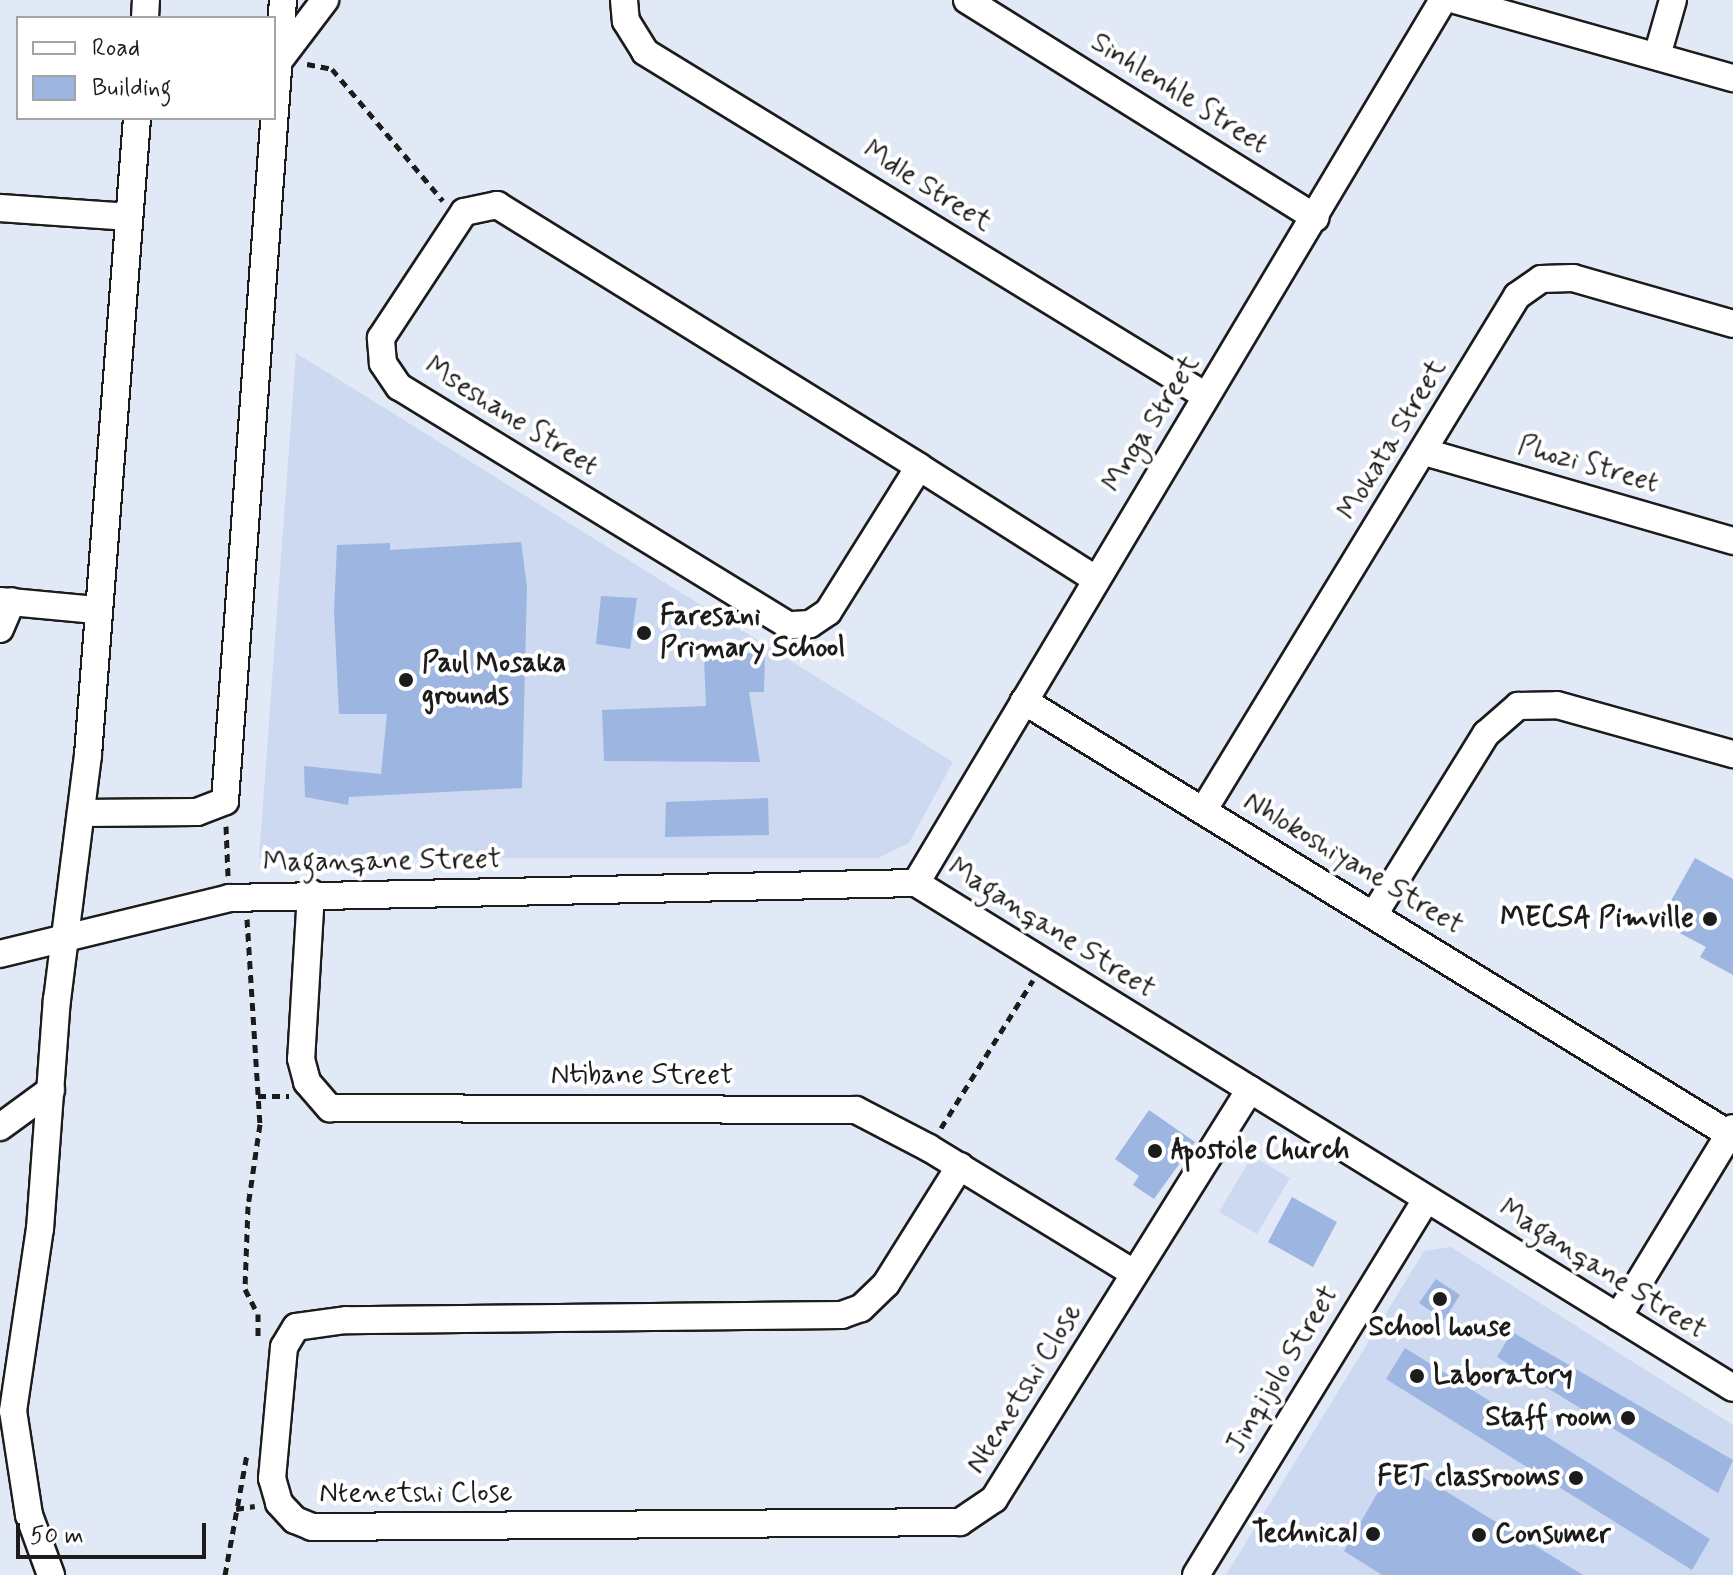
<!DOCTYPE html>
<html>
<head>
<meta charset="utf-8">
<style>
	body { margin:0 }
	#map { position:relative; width:1733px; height:1575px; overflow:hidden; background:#e1e9f6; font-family:Mynerve,sans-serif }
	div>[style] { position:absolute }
	.built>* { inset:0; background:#ccd9f0 }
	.building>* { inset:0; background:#9cb5e1 }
	.path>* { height:5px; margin-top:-2.5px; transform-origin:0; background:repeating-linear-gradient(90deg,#1c1c1c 0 8px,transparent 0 14px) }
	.roads { filter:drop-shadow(2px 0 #1c1c1c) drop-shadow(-2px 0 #1c1c1c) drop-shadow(0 2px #1c1c1c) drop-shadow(0 -2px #1c1c1c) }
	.minor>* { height:26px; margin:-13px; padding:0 13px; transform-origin:13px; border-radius:13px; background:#fff }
	.dots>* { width:22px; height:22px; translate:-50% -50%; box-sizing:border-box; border:4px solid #fff; border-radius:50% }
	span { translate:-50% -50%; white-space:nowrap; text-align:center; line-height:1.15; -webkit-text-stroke:8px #fff; paint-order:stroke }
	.street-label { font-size:28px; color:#1c1c1c }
	.poi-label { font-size:28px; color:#1c1c1c; font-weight:700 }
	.left { translate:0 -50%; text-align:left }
	.right { translate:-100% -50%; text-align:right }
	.legend { position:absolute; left:16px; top:16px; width:260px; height:104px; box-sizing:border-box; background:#fff; border:2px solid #a4a4a4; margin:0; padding:10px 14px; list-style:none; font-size:24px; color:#1c1c1c }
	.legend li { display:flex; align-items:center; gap:16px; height:40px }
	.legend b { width:40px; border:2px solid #a4a4a4 }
	.scale { position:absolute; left:16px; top:1523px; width:190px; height:36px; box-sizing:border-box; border:4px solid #1c1c1c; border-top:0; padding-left:10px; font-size:24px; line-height:28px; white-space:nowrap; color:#1c1c1c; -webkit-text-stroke:6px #fff; paint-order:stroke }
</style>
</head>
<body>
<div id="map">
	<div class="built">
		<div style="clip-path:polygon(296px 353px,953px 762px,909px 843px,878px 858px,259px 858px)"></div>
		<div style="clip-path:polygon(1252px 1156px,1290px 1178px,1257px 1234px,1219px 1212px)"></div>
		<div style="clip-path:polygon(1451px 1247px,1733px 1425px,1733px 1575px,1226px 1575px,1424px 1251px)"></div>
	</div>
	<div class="building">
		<div style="clip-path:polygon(521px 542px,527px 587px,522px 788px,349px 797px,348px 805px,305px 797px,304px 766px,381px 774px,387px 714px,339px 714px,334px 611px,337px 545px,390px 543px,390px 550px)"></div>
		<div style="clip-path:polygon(601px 596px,637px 598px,630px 649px,596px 644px)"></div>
		<div style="clip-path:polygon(765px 652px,764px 692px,749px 692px,760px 762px,604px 761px,602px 710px,706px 706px,704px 657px)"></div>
		<div style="clip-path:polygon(768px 798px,769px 835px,665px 837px,666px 802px)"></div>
		<div style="clip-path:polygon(1695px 858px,1733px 879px,1733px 975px,1700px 957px,1706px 947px,1659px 922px)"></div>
		<div style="clip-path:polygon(1149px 1110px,1195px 1142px,1154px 1199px,1133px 1185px,1139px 1176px,1115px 1159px)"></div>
		<div style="clip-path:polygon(1292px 1197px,1337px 1222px,1313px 1267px,1268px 1242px)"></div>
		<div style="clip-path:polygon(1436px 1279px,1460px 1295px,1444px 1320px,1419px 1303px)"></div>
		<div style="clip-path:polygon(1512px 1332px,1733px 1460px,1718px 1493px,1497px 1357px)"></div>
		<div style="clip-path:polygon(1405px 1348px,1710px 1539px,1692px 1570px,1386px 1379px)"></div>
		<div style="clip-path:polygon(1396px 1461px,1583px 1575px,1382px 1575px,1344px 1551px)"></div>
	</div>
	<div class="path">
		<div style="left:307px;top:64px;width:25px;rotate:11deg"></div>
		<div style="left:332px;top:69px;width:172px;rotate:49.9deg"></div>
		<div style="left:226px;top:826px;width:50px;rotate:87.7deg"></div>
		<div style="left:247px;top:919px;width:205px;rotate:86.4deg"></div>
		<div style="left:260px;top:1124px;width:83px;rotate:98.3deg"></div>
		<div style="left:248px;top:1206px;width:83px;rotate:92.1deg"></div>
		<div style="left:245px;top:1289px;width:28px;rotate:63deg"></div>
		<div style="left:258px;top:1314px;width:27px;rotate:90deg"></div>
		<div style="left:258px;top:1096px;width:31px"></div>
		<div style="left:941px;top:1128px;width:174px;rotate:-58.1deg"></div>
		<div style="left:236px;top:1509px;width:19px;rotate:-9deg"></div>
		<div style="left:225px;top:1575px;width:123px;rotate:-79.7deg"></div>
	</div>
	<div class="roads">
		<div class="minor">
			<div style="left:624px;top:0;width:21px;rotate:85deg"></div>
			<div style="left:626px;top:21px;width:36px;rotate:58deg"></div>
			<div style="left:645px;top:52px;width:658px;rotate:31.52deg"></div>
			<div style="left:967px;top:0;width:411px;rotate:32deg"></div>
			<div style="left:1455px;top:0;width:289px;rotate:15.7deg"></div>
			<div style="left:145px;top:18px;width:18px;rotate:-87deg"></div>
			<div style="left:1657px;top:56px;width:58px;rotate:-74.1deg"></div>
			<div style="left:281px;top:58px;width:73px;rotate:-52.8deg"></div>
			<div style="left:0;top:208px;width:128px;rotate:4deg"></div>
			<div style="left:1425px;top:452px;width:321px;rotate:16.1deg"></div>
			<div style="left:919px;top:467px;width:171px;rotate:122.1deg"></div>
			<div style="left:828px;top:612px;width:22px;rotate:146deg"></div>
			<div style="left:810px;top:624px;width:22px;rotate:177deg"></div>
			<div style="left:788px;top:625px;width:456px;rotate:-148.5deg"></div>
			<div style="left:399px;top:387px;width:29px;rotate:-124deg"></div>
			<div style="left:383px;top:363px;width:25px;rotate:-95deg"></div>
			<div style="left:381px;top:338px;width:151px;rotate:-56.6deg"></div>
			<div style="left:464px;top:212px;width:34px;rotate:-12deg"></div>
			<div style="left:497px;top:205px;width:497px;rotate:31.8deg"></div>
			<div style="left:919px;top:467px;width:207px;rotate:32.4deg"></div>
			<div style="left:0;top:601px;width:96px;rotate:5.4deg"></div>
			<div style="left:0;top:629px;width:30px;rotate:-67deg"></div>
			<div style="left:1024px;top:701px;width:827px;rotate:31.56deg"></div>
			<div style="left:1203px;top:811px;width:603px;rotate:-58.63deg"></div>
			<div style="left:1517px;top:296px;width:29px;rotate:-35deg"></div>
			<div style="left:1541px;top:279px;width:32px;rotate:-2deg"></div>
			<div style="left:1573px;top:278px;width:166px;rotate:16deg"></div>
			<div style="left:82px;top:813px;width:115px;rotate:-0.5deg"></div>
			<div style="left:197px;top:812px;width:30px;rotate:-21deg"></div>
			<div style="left:225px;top:801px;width:803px;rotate:-85.86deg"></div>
			<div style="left:916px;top:883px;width:1028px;rotate:-59.17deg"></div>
			<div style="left:311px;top:893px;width:166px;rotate:93.4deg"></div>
			<div style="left:301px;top:1059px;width:24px;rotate:75deg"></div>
			<div style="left:307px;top:1082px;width:35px;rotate:49deg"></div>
			<div style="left:330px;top:1108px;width:526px;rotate:0.22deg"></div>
			<div style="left:856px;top:1110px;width:82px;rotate:27.5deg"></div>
			<div style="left:929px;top:1148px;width:240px;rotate:31.4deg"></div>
			<div style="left:1375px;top:913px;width:211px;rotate:-58.2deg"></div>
			<div style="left:1486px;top:734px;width:43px;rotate:-41.2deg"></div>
			<div style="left:1518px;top:706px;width:39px;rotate:-1deg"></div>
			<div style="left:1557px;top:705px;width:183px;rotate:15.6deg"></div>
			<div style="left:0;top:954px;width:236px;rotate:-13.7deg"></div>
			<div style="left:229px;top:898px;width:687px;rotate:-1.25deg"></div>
			<div style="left:916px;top:883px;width:960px;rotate:31.72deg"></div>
			<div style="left:0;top:1127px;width:63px;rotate:-36deg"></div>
			<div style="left:960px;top:1166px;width:139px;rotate:122.1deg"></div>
			<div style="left:886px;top:1284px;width:35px;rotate:136deg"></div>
			<div style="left:861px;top:1308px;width:20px;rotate:160deg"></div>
			<div style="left:842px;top:1315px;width:496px;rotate:179.4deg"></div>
			<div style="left:346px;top:1320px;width:50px;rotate:172deg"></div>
			<div style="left:296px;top:1327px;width:23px;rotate:121deg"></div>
			<div style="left:284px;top:1347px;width:132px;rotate:95.2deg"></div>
			<div style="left:272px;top:1478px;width:26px;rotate:74deg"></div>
			<div style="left:279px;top:1503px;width:23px;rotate:47deg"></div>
			<div style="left:295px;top:1520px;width:18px;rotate:22deg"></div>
			<div style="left:312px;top:1527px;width:648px;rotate:-0.44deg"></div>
			<div style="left:960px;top:1522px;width:41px;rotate:-34.1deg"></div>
			<div style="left:994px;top:1499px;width:483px;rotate:-58deg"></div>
			<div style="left:1618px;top:1317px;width:221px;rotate:-58.7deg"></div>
			<div style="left:51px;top:1575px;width:64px;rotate:-110.1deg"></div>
			<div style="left:29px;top:1515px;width:105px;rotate:-98.7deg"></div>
			<div style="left:13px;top:1411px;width:184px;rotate:-81.6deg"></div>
			<div style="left:40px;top:1229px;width:230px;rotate:-85.8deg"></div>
			<div style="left:57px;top:1000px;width:247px;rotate:-82.8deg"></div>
			<div style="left:88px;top:755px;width:639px;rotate:-85.6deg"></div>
			<div style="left:1196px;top:1575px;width:440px;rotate:-58.5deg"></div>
		</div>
	</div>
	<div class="dots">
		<div style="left:644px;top:633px;background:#1c1c1c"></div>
		<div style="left:406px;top:680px;background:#1c1c1c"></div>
		<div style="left:1710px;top:919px;background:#1c1c1c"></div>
		<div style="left:1155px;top:1151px;background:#1c1c1c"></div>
		<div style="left:1440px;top:1299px;background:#1c1c1c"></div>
		<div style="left:1417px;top:1376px;background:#1c1c1c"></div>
		<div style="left:1628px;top:1418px;background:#1c1c1c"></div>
		<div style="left:1576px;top:1478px;background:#1c1c1c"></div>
		<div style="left:1373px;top:1534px;background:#1c1c1c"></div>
		<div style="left:1479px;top:1535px;background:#1c1c1c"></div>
	</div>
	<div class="street-label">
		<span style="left:1179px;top:94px;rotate:32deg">Sinhlenhle Street</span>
		<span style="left:927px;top:187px;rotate:32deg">Mdle Street</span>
		<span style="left:511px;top:417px;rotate:32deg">Mseshane Street</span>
		<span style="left:1152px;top:424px;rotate:-58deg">Mnga Street</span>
		<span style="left:1393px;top:440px;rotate:-59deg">Mokata Street</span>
		<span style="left:1588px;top:465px;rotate:16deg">Phozi Street</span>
		<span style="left:382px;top:862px;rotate:-1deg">Maganqane Street</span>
		<span style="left:1353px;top:864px;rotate:31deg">Nhlokoshiyane Street</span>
		<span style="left:1051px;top:929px;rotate:32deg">Maganqane Street</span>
		<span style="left:642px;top:1076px">Ntibane Street</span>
		<span style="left:1602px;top:1270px;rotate:32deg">Maganqane Street</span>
		<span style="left:1283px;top:1370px;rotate:-59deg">Jinqijolo Street</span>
		<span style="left:1025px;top:1389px;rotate:-58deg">Ntenetshi Close</span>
		<span style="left:416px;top:1494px">Ntenetshi Close</span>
	</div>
	<div class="poi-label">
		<span class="left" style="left:660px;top:633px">Faresani<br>Primary School</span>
		<span class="left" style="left:422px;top:680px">Paul Mosaka<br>grounds</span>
		<span class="right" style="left:1694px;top:919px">MECSA Pimville</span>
		<span class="left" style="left:1171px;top:1151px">Apostole Church</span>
		<span style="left:1440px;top:1328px">School house</span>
		<span class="left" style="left:1433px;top:1376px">Laboratory</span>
		<span class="right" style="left:1612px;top:1418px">Staff room</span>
		<span class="right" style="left:1560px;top:1478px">FET classrooms</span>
		<span class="right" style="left:1357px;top:1534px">Technical</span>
		<span class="left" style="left:1495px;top:1535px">Consumer</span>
	</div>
	<ul class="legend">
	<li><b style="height:10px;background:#fff"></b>Road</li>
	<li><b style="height:22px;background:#9cb5e1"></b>Building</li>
	</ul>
	<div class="scale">50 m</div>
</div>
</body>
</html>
